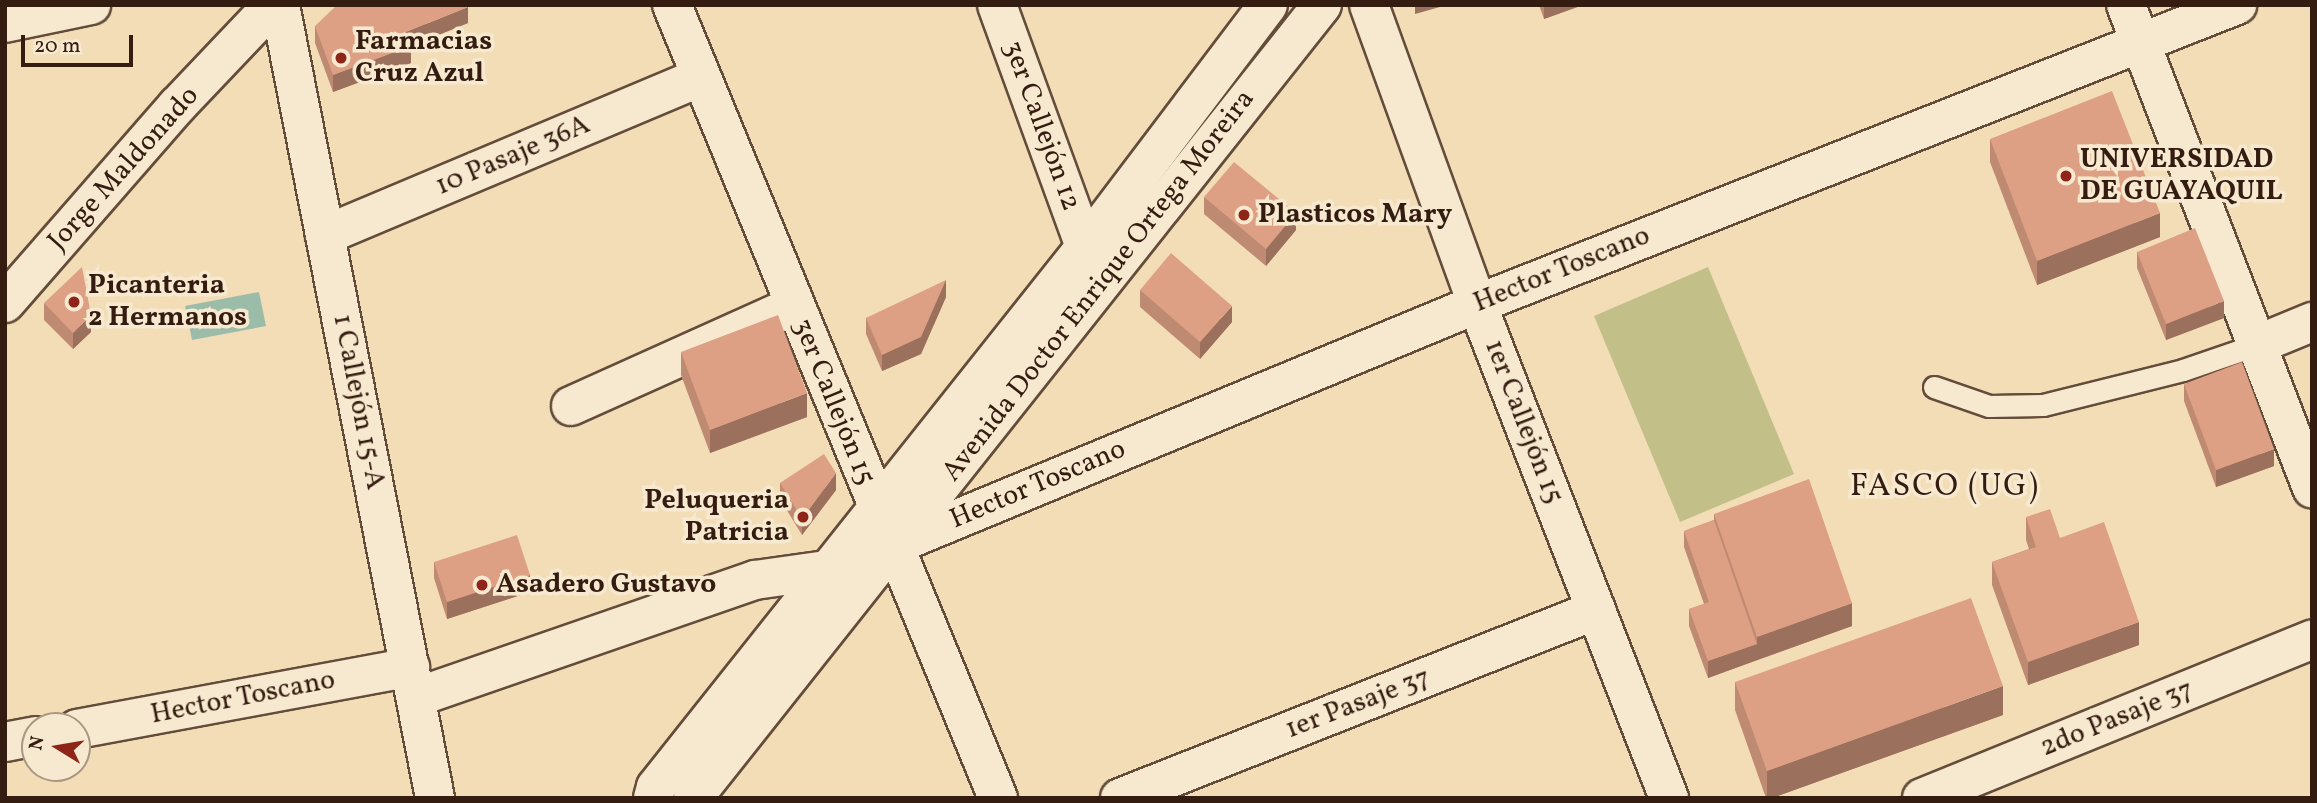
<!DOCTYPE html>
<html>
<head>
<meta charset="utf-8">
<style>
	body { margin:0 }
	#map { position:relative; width:2317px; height:803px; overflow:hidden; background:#f2ddb7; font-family:Vollkorn,serif }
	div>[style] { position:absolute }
	.green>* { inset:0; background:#c2bf89 }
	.water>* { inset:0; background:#9cbcaa }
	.roads { filter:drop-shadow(2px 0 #644c3a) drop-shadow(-2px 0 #644c3a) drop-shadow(0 2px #644c3a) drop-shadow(0 -2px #644c3a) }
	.service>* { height:21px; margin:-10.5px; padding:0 10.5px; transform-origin:10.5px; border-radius:10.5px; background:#f7e9d0 }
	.minor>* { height:38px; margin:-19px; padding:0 19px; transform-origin:19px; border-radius:19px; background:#f7e9d0 }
	.tertiary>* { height:38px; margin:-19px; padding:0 19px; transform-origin:19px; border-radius:19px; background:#f7e9d0 }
	.wall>* { inset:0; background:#bf8a72 }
	.shaded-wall>* { inset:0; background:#9b705c }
	.building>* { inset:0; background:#dea084 }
	.dots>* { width:19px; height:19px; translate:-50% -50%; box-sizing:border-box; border:4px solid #f7e9d0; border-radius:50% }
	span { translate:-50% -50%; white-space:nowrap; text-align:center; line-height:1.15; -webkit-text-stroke:7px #f7e9d0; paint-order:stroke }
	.poi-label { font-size:28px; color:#341c10; font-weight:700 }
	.left { translate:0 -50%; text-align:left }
	.right { translate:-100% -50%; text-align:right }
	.street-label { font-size:28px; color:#341c10 }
	.quarter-label { font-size:32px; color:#341c10; letter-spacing:2px }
	.frame { position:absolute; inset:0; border:7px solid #341c10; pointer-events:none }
	.north { position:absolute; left:21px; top:712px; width:70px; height:70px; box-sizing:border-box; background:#f7e9d0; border:2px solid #a99783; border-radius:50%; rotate:281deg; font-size:19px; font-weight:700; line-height:28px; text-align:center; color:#341c10 }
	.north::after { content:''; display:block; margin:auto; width:24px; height:32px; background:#8f2418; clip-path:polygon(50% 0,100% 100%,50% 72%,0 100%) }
	.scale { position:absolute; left:21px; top:35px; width:112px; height:32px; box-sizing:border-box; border:4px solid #341c10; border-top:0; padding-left:9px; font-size:21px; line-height:24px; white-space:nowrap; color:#341c10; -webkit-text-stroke:5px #f7e9d0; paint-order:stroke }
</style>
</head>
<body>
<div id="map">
	<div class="green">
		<div style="clip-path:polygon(1708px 267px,1794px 474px,1680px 522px,1594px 316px)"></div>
	</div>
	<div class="water">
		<div style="clip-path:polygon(259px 292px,266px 326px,192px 340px,185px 306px)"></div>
	</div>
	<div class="roads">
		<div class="service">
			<div style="left:1934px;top:387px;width:58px;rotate:19.1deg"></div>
			<div style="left:1989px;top:406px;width:54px;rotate:-1.1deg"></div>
			<div style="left:2043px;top:405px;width:144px;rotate:-14deg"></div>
			<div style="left:2183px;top:370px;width:77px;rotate:-18.9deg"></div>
		</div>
		<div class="minor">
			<div style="left:280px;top:5px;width:808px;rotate:78.94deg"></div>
			<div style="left:672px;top:5px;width:857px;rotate:67.65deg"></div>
			<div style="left:997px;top:5px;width:258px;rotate:70deg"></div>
			<div style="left:1369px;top:5px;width:318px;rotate:70.1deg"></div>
			<div style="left:1477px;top:304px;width:530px;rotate:68.76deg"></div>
			<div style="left:5px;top:23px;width:88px;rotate:-11.8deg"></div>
			<div style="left:325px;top:235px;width:408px;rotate:-22.8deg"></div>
			<div style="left:2256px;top:345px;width:61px;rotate:-22.3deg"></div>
			<div style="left:571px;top:406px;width:244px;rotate:-24.2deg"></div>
			<div style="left:892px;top:546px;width:633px;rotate:-22.47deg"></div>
			<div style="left:1477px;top:304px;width:817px;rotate:-21.48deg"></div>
			<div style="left:417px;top:697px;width:358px;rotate:-19.1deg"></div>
			<div style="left:755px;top:580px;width:79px;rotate:-8deg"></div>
			<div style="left:833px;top:569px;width:16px;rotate:15deg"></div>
			<div style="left:77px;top:729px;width:339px;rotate:-10.5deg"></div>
			<div style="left:5px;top:742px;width:31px;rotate:-11deg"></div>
			<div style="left:653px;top:798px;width:11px;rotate:-75deg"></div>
			<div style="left:656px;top:787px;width:690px;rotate:-51.53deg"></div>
			<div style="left:1085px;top:247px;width:303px;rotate:-52.9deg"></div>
			<div style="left:693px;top:798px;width:1012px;rotate:-51.58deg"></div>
			<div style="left:1120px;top:798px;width:512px;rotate:-21.55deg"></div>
			<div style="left:1922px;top:798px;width:421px;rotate:-22.1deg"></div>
		</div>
		<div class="tertiary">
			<div style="left:2126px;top:5px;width:518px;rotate:68.94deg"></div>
			<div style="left:5px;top:303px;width:262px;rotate:-48.9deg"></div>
			<div style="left:177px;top:106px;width:139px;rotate:-46.5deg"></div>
		</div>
	</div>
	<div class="wall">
		<div style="clip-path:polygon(1539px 5px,1583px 5px,1544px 19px)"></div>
		<div style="clip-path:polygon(468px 23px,411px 46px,411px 63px,333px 92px,315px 43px,315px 26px)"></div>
		<div style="clip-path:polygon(1990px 139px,2160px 237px,2037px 285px,1990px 162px)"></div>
		<div style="clip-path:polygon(1204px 197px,1296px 230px,1266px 266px,1204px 214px)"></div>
		<div style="clip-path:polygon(2137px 252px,2224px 318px,2166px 340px,2137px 268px)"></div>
		<div style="clip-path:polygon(1140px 290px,1232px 322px,1200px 359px,1140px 307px)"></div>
		<div style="clip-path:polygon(946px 297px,921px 354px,882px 371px,866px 334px,866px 318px)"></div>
		<div style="clip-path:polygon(44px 303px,91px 332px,73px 349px,44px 320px)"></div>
		<div style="clip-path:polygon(681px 352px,807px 417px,710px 453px,681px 375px)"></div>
		<div style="clip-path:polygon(2184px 384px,2274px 466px,2216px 487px,2184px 401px)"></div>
		<div style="clip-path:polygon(780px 483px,836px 490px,802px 535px,780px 499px)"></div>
		<div style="clip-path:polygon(1714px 514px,1852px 626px,1708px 678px,1689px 626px,1689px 609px,1704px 604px,1684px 547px,1684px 531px,1714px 520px)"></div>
		<div style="clip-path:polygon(2026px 517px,2060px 538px,2139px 645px,2028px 685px,1992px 585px,1992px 562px,2029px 549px,2026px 540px)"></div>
		<div style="clip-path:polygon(434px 562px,530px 592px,447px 619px,434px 578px)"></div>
		<div style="clip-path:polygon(1735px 682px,2003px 715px,1772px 798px,1766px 798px,1735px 710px)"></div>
	</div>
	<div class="shaded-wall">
		<div style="clip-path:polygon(1415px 5px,1447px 5px,1415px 14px)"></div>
		<div style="clip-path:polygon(1544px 5px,1583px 5px,1544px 19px)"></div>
		<div style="clip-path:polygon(468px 7px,468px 23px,406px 48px,406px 32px)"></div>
		<div style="clip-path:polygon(411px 46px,411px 63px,333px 92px,333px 75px)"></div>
		<div style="clip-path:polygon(1296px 213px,1296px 230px,1266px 266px,1266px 249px)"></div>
		<div style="clip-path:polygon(2160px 213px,2160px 237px,2037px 285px,2037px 261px)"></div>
		<div style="clip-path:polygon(946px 280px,946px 297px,921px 354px,882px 371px,882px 355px)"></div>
		<div style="clip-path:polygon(2224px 301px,2224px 318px,2166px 340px,2166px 324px)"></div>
		<div style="clip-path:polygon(1232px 306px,1232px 322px,1200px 359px,1200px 342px)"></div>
		<div style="clip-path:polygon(91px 315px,91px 332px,73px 349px,73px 333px)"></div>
		<div style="clip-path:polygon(807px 393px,807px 417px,710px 453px,710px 430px)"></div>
		<div style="clip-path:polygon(2274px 449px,2274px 466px,2216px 487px,2216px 470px)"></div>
		<div style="clip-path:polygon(836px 473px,836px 490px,802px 535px,802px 519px)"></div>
		<div style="clip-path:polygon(530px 575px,530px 592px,447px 619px,447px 602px)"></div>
		<div style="clip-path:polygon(1852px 603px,1852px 626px,1757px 660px,1757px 637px)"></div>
		<div style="clip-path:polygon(2139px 622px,2139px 645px,2028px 685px,2028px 662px)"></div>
		<div style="clip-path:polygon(1757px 644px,1757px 660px,1708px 678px,1708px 661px)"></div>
		<div style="clip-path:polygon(2003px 686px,2003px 715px,1772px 798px,1767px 798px,1767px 771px)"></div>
	</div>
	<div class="building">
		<div style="clip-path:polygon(337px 5px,468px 5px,468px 7px,406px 32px,411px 46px,333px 75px,315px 26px)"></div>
		<div style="clip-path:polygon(2112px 91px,2160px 213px,2037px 261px,1990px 139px)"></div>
		<div style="clip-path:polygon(1234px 162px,1296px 213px,1266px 249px,1204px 197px)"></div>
		<div style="clip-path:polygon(2195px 228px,2224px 301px,2166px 324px,2137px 252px)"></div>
		<div style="clip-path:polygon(1171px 253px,1232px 306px,1200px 342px,1140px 290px)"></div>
		<div style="clip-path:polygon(82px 267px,91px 315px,73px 333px,44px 303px)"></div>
		<div style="clip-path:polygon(946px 280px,921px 337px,882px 355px,866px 318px)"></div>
		<div style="clip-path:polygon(778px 315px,807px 393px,710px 430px,681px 352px)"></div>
		<div style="clip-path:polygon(2242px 362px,2274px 449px,2216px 470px,2184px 384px)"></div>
		<div style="clip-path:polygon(824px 454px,836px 473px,802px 519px,780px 483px)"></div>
		<div style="clip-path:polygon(1809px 479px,1852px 603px,1757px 637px,1714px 514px)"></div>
		<div style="clip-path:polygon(2050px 509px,2060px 538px,2104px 522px,2139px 622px,2028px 662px,1992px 562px,2036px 547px,2026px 517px)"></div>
		<div style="clip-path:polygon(1714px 520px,1757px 644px,1708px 661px,1689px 609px,1709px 602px,1684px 531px)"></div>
		<div style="clip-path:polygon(517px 535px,530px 575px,447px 602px,434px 562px)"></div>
		<div style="clip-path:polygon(1971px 598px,2003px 686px,1767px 771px,1735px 682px)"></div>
	</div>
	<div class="dots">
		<div style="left:341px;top:58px;background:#8f2418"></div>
		<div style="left:2066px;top:176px;background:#8f2418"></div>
		<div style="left:1244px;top:215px;background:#8f2418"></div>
		<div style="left:74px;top:302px;background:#8f2418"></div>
		<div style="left:803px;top:517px;background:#8f2418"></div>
		<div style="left:482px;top:585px;background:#8f2418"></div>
	</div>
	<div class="poi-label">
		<span class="left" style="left:355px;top:58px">Farmacias<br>Cruz Azul</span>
		<span class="left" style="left:2080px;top:176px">UNIVERSIDAD<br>DE GUAYAQUIL</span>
		<span class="left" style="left:1258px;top:215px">Plasticos Mary</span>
		<span class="left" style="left:88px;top:302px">Picanteria<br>2 Hermanos</span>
		<span class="right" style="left:789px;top:517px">Peluqueria<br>Patricia</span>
		<span class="left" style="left:496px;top:585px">Asadero Gustavo</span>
	</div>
	<div class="street-label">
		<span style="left:1041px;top:126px;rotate:70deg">3er Callejón 12</span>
		<span style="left:513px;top:156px;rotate:-23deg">10 Pasaje 36A</span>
		<span style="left:124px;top:169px;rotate:-48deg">Jorge Maldonado</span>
		<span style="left:1562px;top:270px;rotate:-22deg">Hector Toscano</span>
		<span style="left:1099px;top:286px;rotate:-52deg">Avenida Doctor Enrique Ortega Moreira</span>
		<span style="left:358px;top:402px;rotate:79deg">1 Callejón 15-A</span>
		<span style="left:833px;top:402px;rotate:68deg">3er Callejón 15</span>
		<span style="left:1523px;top:422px;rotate:69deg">1er Callejón 15</span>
		<span style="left:1038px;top:485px;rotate:-23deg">Hector Toscano</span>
		<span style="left:243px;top:698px;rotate:-11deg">Hector Toscano</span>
		<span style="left:1358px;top:704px;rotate:-21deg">1er Pasaje 37</span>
		<span style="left:2117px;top:719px;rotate:-22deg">2do Pasaje 37</span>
	</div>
	<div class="quarter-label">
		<span style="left:1945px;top:487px">FASCO (UG)</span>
	</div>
	<div class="frame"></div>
	<div class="north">N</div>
	<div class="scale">20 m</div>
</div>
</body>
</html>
